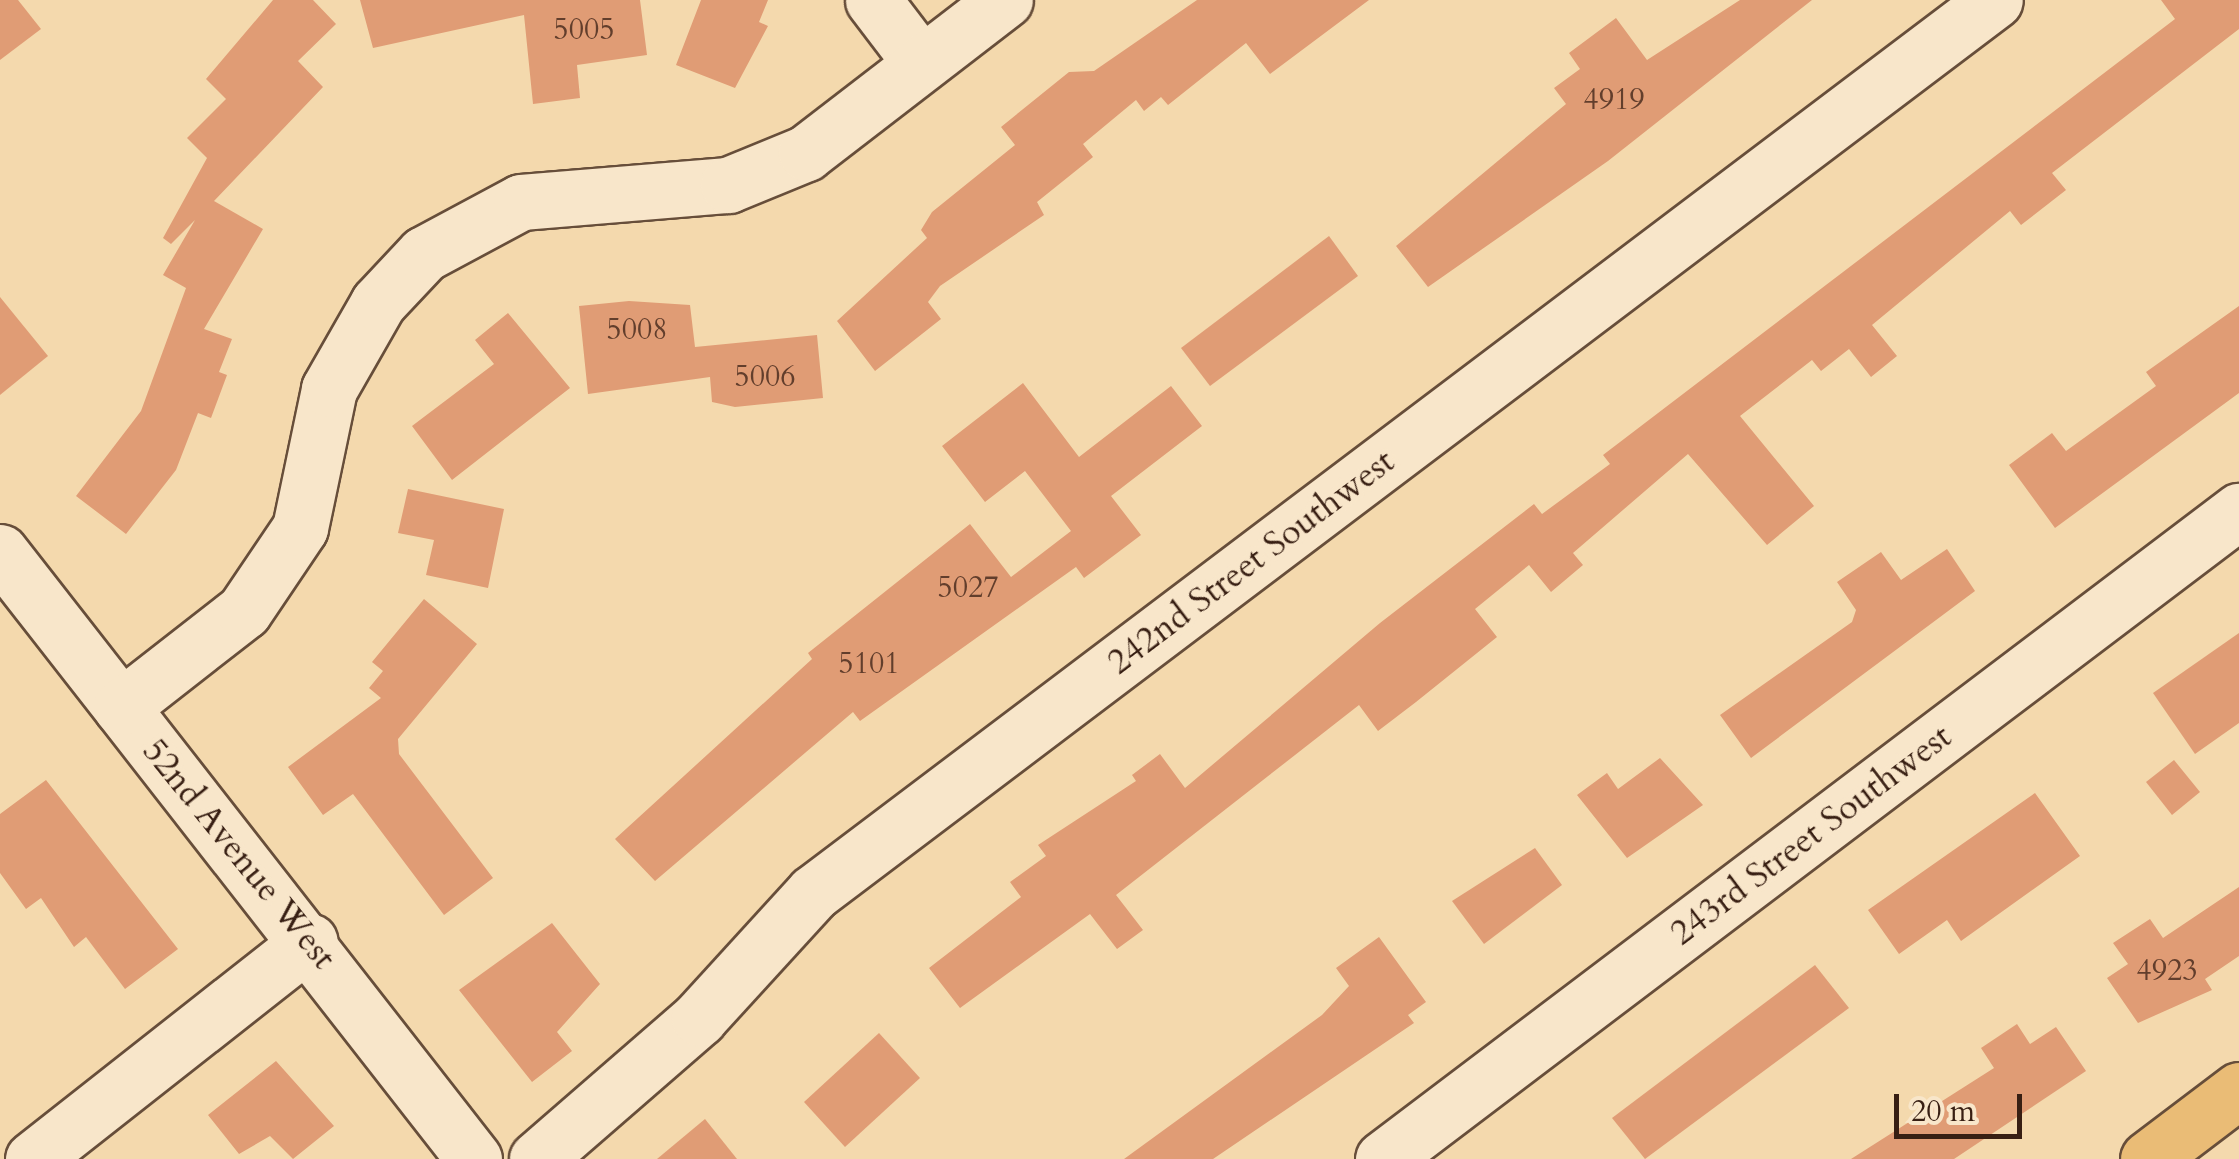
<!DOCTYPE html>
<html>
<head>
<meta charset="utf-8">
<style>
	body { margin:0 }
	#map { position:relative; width:2239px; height:1159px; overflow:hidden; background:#f4d9ad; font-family:Cardo,serif }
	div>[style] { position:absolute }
	.building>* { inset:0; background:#e09c75 }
	.roads { filter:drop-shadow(2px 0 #674e3a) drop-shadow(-2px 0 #674e3a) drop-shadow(0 2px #674e3a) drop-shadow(0 -2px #674e3a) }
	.minor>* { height:55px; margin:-27.5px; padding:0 27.5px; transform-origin:27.5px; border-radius:27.5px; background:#f8e6ca }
	.major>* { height:55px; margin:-27.5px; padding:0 27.5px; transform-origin:27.5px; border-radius:27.5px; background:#eabc76 }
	span { translate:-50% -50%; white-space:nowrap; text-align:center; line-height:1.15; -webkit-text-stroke:10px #f8e6ca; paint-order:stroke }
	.number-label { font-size:30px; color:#623e2c }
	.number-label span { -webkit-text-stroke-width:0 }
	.street-label { font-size:35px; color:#381f13 }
	.scale { position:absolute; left:1894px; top:1094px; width:128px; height:45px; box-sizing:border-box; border:5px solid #381f13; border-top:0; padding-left:12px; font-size:30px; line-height:35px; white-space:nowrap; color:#381f13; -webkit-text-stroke:8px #f8e6ca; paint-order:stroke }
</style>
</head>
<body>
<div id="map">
	<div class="building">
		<div style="clip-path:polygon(0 0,18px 0,41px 29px,0 60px)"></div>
		<div style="clip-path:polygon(273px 0,313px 0,336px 24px,298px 61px,323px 87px,214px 201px,263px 229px,204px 329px,232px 339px,219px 372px,227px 375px,211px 418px,198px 413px,176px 470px,126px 534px,76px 496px,141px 411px,186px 288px,163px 275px,195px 220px,171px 244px,163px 238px,207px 158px,187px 138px,226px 99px,206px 79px)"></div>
		<div style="clip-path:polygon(360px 0,640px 0,647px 55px,577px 65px,580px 98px,533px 104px,524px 15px,373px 48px)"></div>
		<div style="clip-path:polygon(701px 0,768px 0,759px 22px,768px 26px,735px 88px,676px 65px)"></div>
		<div style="clip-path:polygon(1197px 0,1369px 0,1270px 74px,1246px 43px,1168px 105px,1161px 97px,1144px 111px,1136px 100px,1083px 144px,1093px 157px,1037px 202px,1044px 215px,940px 286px,928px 302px,941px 319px,875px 371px,837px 321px,927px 238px,921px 230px,932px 212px,1015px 145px,1001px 127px,1069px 72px,1094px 71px)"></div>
		<div style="clip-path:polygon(1740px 0,1812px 0,1608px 161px,1428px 287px,1396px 246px,1566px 104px,1554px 88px,1580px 69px,1569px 53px,1616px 18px,1647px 60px)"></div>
		<div style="clip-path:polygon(2161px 0,2239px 0,2239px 29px,2052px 173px,2066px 190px,2021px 225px,2010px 211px,1872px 325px,1897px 356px,1871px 377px,1849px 349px,1821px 371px,1812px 360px,1740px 416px,1814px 506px,1767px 545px,1688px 454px,1573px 553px,1583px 565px,1551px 592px,1529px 565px,1475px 609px,1497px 637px,1416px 702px,1378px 731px,1359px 705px,1116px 895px,1143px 930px,1117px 949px,1090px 914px,960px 1008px,929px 968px,1021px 897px,1010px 882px,1046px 856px,1038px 845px,1136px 781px,1132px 775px,1160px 754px,1185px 788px,1380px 623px,1534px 504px,1542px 514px,1610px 464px,1603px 455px,2175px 19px)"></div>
		<div style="clip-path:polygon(1329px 236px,1358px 276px,1210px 386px,1181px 348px)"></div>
		<div style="clip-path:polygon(0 297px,48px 356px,0 395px)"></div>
		<div style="clip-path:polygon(629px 301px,690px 305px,695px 347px,817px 335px,823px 398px,735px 407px,712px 402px,710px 377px,588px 394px,579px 306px)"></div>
		<div style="clip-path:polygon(2239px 306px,2239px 393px,2055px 528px,2009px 465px,2052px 433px,2066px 451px,2156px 386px,2146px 372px)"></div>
		<div style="clip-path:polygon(508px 313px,570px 388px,452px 480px,412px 426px,494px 364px,475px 340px)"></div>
		<div style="clip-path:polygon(1023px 383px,1079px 457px,1171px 386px,1202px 426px,1111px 496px,1141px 535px,1084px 578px,1076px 567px,860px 721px,853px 712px,655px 881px,615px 839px,812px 659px,808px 653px,970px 524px,1011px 577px,1071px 531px,1025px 471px,985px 502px,942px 446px)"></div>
		<div style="clip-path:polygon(408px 489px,504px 509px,488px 588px,426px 575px,434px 540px,398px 533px)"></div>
		<div style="clip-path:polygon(1947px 549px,1975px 591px,1751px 758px,1720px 715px,1852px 622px,1856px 610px,1837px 582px,1881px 552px,1901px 580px)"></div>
		<div style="clip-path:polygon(424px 599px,477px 644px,398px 739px,399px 754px,493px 878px,444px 915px,353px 794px,323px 815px,288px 767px,381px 698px,369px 688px,383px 671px,372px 662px)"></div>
		<div style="clip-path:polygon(2239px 633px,2239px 723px,2195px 754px,2153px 693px)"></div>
		<div style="clip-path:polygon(1660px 758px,1703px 805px,1627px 858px,1577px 795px,1607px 773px,1618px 789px)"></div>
		<div style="clip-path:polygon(2174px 760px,2200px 792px,2172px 815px,2146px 782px)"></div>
		<div style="clip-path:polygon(46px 780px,178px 949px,125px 989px,86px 937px,74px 947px,41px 898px,26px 909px,0 873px,0 814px)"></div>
		<div style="clip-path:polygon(2035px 793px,2080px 856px,1961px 941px,1947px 920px,1899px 954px,1868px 910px)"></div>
		<div style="clip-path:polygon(1535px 848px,1562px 885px,1484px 944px,1452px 901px)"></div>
		<div style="clip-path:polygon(2239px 887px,2239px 956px,2205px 979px,2212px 990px,2138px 1023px,2107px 978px,2128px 964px,2113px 943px,2150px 919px,2163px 938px)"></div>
		<div style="clip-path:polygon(552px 923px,600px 984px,557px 1032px,572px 1051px,532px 1082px,459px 990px)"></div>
		<div style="clip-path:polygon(1379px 937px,1426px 1002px,1408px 1015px,1414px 1023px,1213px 1159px,1124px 1159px,1322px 1015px,1349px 986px,1336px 968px)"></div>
		<div style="clip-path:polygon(1815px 965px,1849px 1008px,1645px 1159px,1612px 1118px)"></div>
		<div style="clip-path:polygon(2017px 1024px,2030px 1044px,2056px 1027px,2086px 1071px,1954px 1159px,1851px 1159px,1994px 1068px,1981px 1048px)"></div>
		<div style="clip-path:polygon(879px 1033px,920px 1078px,845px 1147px,804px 1102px)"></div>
		<div style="clip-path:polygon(276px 1061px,334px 1126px,293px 1159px,270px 1136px,239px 1154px,208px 1115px)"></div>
		<div style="clip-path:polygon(705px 1119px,737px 1159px,657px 1159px)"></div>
	</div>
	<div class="roads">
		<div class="minor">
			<div style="left:873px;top:0;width:79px;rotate:52.7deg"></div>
			<div style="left:0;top:552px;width:770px;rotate:52.01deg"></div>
			<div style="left:121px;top:707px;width:156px;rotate:-38deg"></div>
			<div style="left:244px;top:611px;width:100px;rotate:-56deg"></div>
			<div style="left:300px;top:528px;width:142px;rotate:-78.2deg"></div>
			<div style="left:329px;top:389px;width:99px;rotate:-60.3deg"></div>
			<div style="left:378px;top:303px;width:67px;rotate:-46.8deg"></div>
			<div style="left:424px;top:254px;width:110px;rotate:-28.2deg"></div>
			<div style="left:521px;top:202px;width:208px;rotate:-4.7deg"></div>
			<div style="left:728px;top:185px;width:84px;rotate:-22.3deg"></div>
			<div style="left:806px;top:153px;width:251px;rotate:-37.6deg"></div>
			<div style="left:33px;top:1159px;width:352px;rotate:-38.2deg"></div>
			<div style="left:537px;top:1159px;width:215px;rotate:-41deg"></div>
			<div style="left:699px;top:1018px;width:169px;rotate:-47.6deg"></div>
			<div style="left:813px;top:893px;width:1481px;rotate:-37.07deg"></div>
			<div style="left:1383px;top:1159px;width:1074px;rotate:-37.13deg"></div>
		</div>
		<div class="major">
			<div style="left:2148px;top:1159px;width:114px;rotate:-37.2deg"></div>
		</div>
	</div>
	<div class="number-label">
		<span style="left:584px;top:30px">5005</span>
		<span style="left:1614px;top:100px">4919</span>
		<span style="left:637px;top:330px">5008</span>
		<span style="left:765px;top:377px">5006</span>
		<span style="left:968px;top:588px">5027</span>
		<span style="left:869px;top:664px">5101</span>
		<span style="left:2167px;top:971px">4923</span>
	</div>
	<div class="street-label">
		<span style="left:1251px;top:562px;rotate:-37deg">242nd Street Southwest</span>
		<span style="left:1811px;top:835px;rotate:-37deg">243rd Street Southwest</span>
		<span style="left:239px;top:854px;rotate:51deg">52nd Avenue West</span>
	</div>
	<div class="scale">20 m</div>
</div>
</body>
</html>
